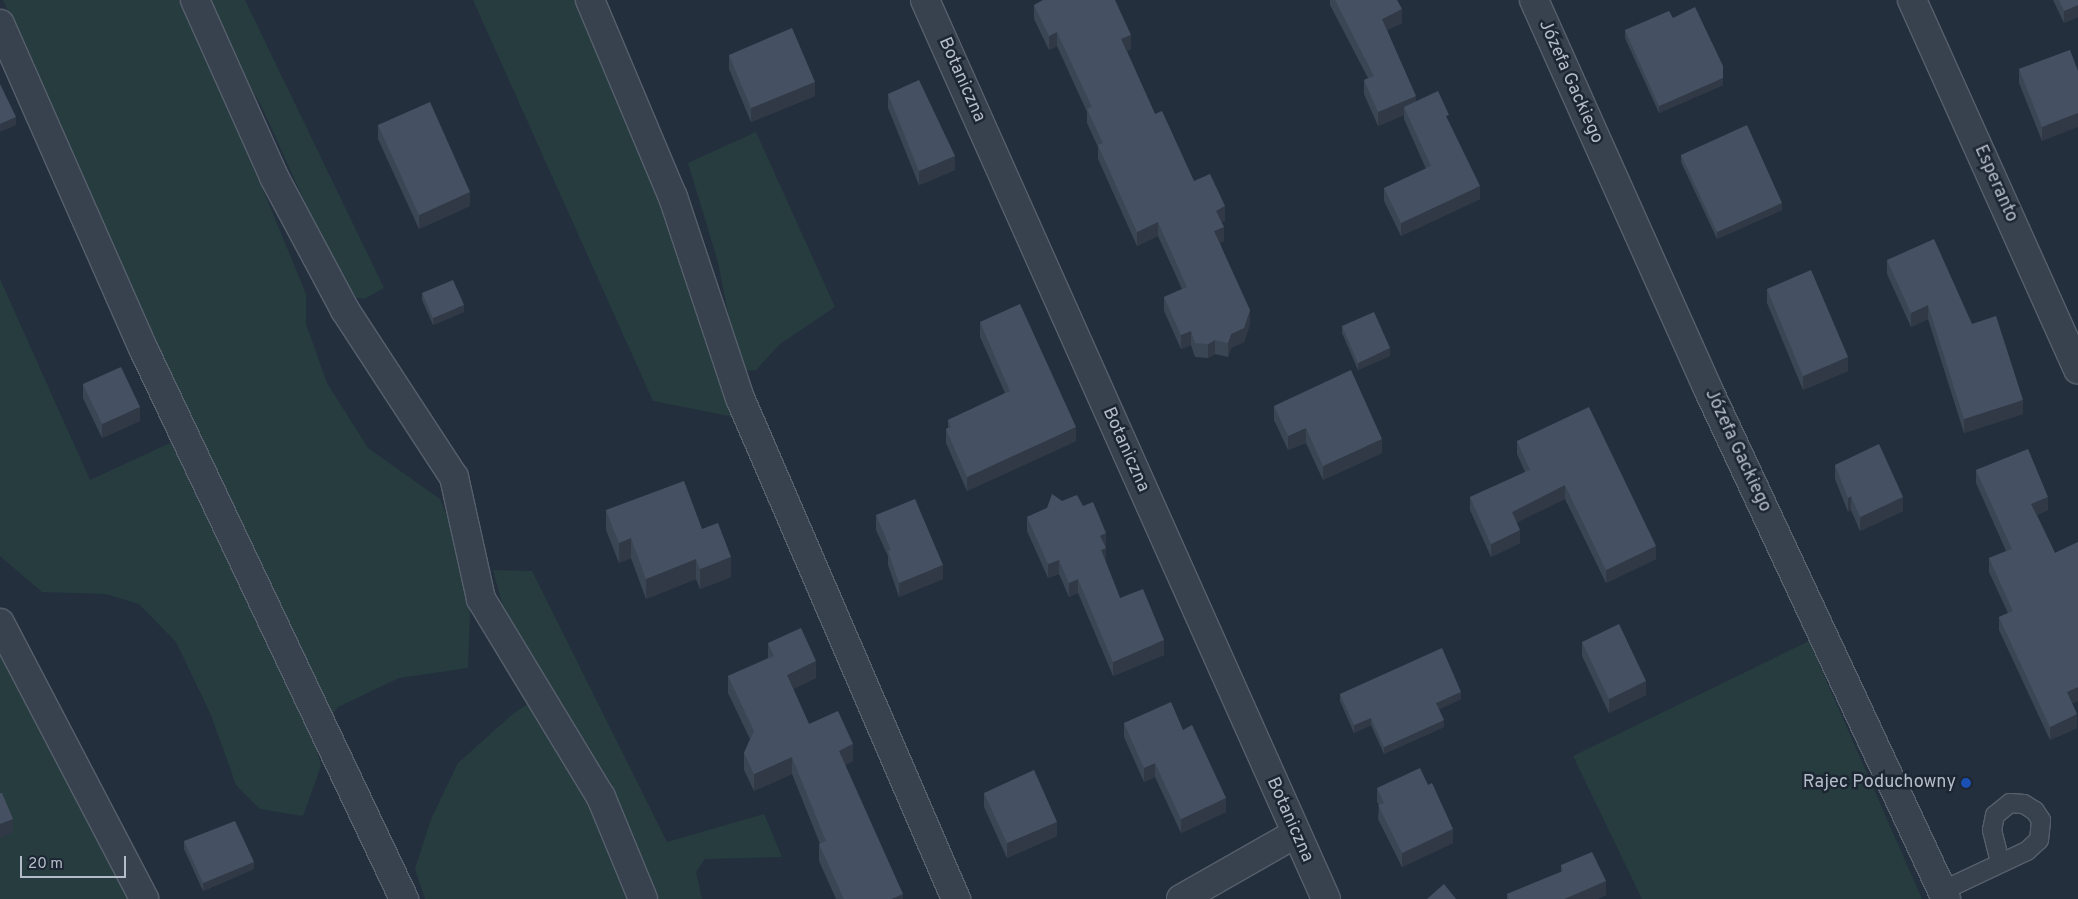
<!DOCTYPE html>
<html>
<head>
<meta charset="utf-8">
<style>
	body { margin:0 }
	#map { position:relative; width:2078px; height:899px; overflow:hidden; background:#242f3e; font-family:Overpass,sans-serif }
	div>[style] { position:absolute }
	.green>* { inset:0; background:#263c3f }
	.roads { filter:drop-shadow(1px 0 #565f6c) drop-shadow(-1px 0 #565f6c) drop-shadow(0 1px #565f6c) drop-shadow(0 -1px #565f6c) }
	.lane>* { height:18px; margin:-9px; padding:0 9px; transform-origin:9px; border-radius:9px; background:#38414e }
	.street>* { height:28px; margin:-14px; padding:0 14px; transform-origin:14px; border-radius:14px; background:#38414e }
	.wall>* { inset:0; background:#3b4654 }
	.shaded-wall>* { inset:0; background:#303945 }
	.building>* { inset:0; background:#455162 }
	.dots>* { width:14px; height:14px; translate:-50% -50%; box-sizing:border-box; border:2px solid #1d2633; border-radius:50% }
	span { translate:-50% -50%; white-space:nowrap; text-align:center; line-height:1.15; -webkit-text-stroke:5px #1d2633; paint-order:stroke }
	.street-label { font-size:18px; color:#b4bcc9 }
	.poi-label { font-size:18px; color:#b4bcc9 }
	.right { translate:-100% -50%; text-align:right }
	.scale { position:absolute; left:20px; top:856px; width:106px; height:22px; box-sizing:border-box; border:2px solid #b4bcc9; border-top:0; padding-left:6px; font-size:15px; line-height:18px; white-space:nowrap; color:#b4bcc9; -webkit-text-stroke:4px #1d2633; paint-order:stroke }
</style>
</head>
<body>
<div id="map">
	<div class="green">
		<div style="clip-path:polygon(3px 0,245px 0,384px 288px,364px 299px,353px 297px,331px 260px,260px 103px,224px 48px,243px 141px,306px 294px,306px 324px,327px 383px,368px 448px,440px 499px,460px 546px,470px 612px,468px 668px,399px 678px,338px 707px,314px 740px,321px 766px,303px 816px,260px 809px,236px 785px,211px 715px,176px 642px,139px 604px,106px 594px,42px 592px,0 556px,0 279px,90px 480px,168px 444px,194px 428px)"></div>
		<div style="clip-path:polygon(473px 0,576px 0,637px 139px,734px 417px,653px 401px)"></div>
		<div style="clip-path:polygon(756px 132px,835px 307px,780px 344px,756px 370px,744px 371px,732px 334px,718px 262px,688px 163px)"></div>
		<div style="clip-path:polygon(493px 570px,532px 571px,667px 842px,764px 814px,782px 857px,705px 859px,696px 872px,702px 899px,425px 899px,415px 869px,431px 819px,458px 763px,514px 713px,548px 691px,505px 615px)"></div>
		<div style="clip-path:polygon(1809px 641px,1922px 899px,1642px 899px,1573px 756px)"></div>
		<div style="clip-path:polygon(0 644px,132px 899px,0 899px)"></div>
	</div>
	<div class="roads">
		<div class="lane">
			<div style="left:1942px;top:891px;width:94px;rotate:-25.2deg"></div>
			<div style="left:2027px;top:851px;width:16px;rotate:-43deg"></div>
			<div style="left:2039px;top:840px;width:20px;rotate:-84deg"></div>
			<div style="left:2041px;top:820px;width:11px;rotate:-124deg"></div>
			<div style="left:2035px;top:811px;width:13px;rotate:-148deg"></div>
			<div style="left:2024px;top:804px;width:14px;rotate:-176deg"></div>
			<div style="left:2010px;top:803px;width:19px;rotate:141deg"></div>
			<div style="left:1995px;top:815px;width:15px;rotate:101deg"></div>
			<div style="left:1992px;top:830px;width:34px;rotate:76deg"></div>
		</div>
		<div class="street">
			<div style="left:195px;top:0;width:194px;rotate:65.9deg"></div>
			<div style="left:274px;top:177px;width:151px;rotate:61.9deg"></div>
			<div style="left:345px;top:310px;width:199px;rotate:56.9deg"></div>
			<div style="left:454px;top:477px;width:125px;rotate:77.5deg"></div>
			<div style="left:481px;top:599px;width:232px;rotate:58.8deg"></div>
			<div style="left:601px;top:797px;width:110px;rotate:67.6deg"></div>
			<div style="left:590px;top:0;width:214px;rotate:67.2deg"></div>
			<div style="left:673px;top:197px;width:212px;rotate:71.6deg"></div>
			<div style="left:740px;top:398px;width:546px;rotate:66.68deg"></div>
			<div style="left:925px;top:0;width:984px;rotate:65.96deg"></div>
			<div style="left:1534px;top:0;width:426px;rotate:65.9deg"></div>
			<div style="left:1708px;top:389px;width:563px;rotate:64.98deg"></div>
			<div style="left:1912px;top:0;width:405px;rotate:65.8deg"></div>
			<div style="left:0;top:24px;width:354px;rotate:66.2deg"></div>
			<div style="left:143px;top:348px;width:610px;rotate:64.65deg"></div>
			<div style="left:0;top:623px;width:311px;rotate:62.4deg"></div>
			<div style="left:1181px;top:899px;width:131px;rotate:-29.7deg"></div>
		</div>
	</div>
	<div class="wall">
		<div style="clip-path:polygon(1330px 0,1397px 0,1402px 23px,1387px 30px,1416px 101px,1449px 122px,1480px 199px,1401px 236px,1384px 201px,1384px 188px,1426px 169px,1404px 119px,1404px 115px,1378px 126px,1364px 94px,1364px 80px,1368px 78px,1330px 5px)"></div>
		<div style="clip-path:polygon(2053px 0,2078px 0,2078px 17px,2064px 23px)"></div>
		<div style="clip-path:polygon(1034px 5px,1131px 49px,1127px 51px,1155px 114px,1194px 181px,1225px 221px,1221px 222px,1224px 241px,1220px 243px,1250px 324px,1244px 342px,1231px 348px,1228px 357px,1215px 354px,1208px 358px,1195px 357px,1191px 345px,1181px 349px,1164px 311px,1164px 297px,1182px 289px,1158px 236px,1137px 246px,1098px 159px,1098px 147px,1087px 123px,1087px 112px,1057px 46px,1049px 50px,1034px 19px)"></div>
		<div style="clip-path:polygon(1673px 18px,1723px 85px,1659px 113px,1625px 38px,1625px 30px)"></div>
		<div style="clip-path:polygon(2070px 50px,2042px 141px,2019px 83px,2019px 69px)"></div>
		<div style="clip-path:polygon(729px 55px,815px 96px,751px 122px,729px 69px)"></div>
		<div style="clip-path:polygon(888px 94px,955px 170px,919px 185px,888px 108px)"></div>
		<div style="clip-path:polygon(378px 125px,470px 206px,419px 229px,378px 139px)"></div>
		<div style="clip-path:polygon(1681px 155px,1782px 210px,1717px 239px,1681px 162px)"></div>
		<div style="clip-path:polygon(1887px 260px,1972px 324px,2023px 414px,1964px 433px,1928px 319px,1911px 327px,1887px 274px)"></div>
		<div style="clip-path:polygon(1767px 289px,1848px 371px,1803px 390px,1767px 303px)"></div>
		<div style="clip-path:polygon(422px 293px,464px 312px,433px 325px,422px 300px)"></div>
		<div style="clip-path:polygon(980px 322px,1076px 441px,967px 491px,946px 443px,946px 429px,948px 428px,948px 420px,1005px 393px,980px 337px)"></div>
		<div style="clip-path:polygon(1342px 326px,1390px 356px,1358px 370px,1342px 333px)"></div>
		<div style="clip-path:polygon(83px 384px,140px 421px,102px 438px,83px 398px)"></div>
		<div style="clip-path:polygon(1274px 406px,1382px 453px,1323px 480px,1306px 443px,1288px 450px,1274px 420px)"></div>
		<div style="clip-path:polygon(1517px 441px,1656px 559px,1606px 583px,1565px 499px,1516px 522px,1520px 543px,1491px 557px,1470px 510px,1470px 497px,1525px 472px,1517px 454px)"></div>
		<div style="clip-path:polygon(1835px 465px,1903px 511px,1860px 531px,1851px 510px,1848px 512px,1835px 479px)"></div>
		<div style="clip-path:polygon(1976px 470px,2048px 510px,2037px 515px,2055px 553px,2078px 542px,2078px 701px,2072px 703px,2077px 728px,2050px 740px,1999px 630px,1999px 617px,2008px 613px,1989px 572px,1989px 558px,2006px 551px,1976px 483px)"></div>
		<div style="clip-path:polygon(1062px 501px,1083px 506px,1106px 547px,1105px 547px,1106px 562px,1120px 598px,1164px 655px,1113px 676px,1078px 593px,1069px 597px,1059px 574px,1048px 578px,1027px 531px,1027px 517px,1047px 508px)"></div>
		<div style="clip-path:polygon(606px 510px,702px 529px,731px 577px,700px 589px,696px 579px,646px 599px,631px 558px,619px 563px,606px 530px)"></div>
		<div style="clip-path:polygon(876px 515px,943px 579px,899px 597px,888px 565px,888px 556px,876px 530px)"></div>
		<div style="clip-path:polygon(1582px 642px,1646px 695px,1609px 713px,1582px 656px)"></div>
		<div style="clip-path:polygon(768px 643px,816px 678px,793px 689px,809px 724px,853px 761px,845px 765px,903px 899px,836px 899px,819px 861px,819px 844px,820px 844px,792px 774px,754px 791px,744px 770px,744px 753px,750px 739px,728px 693px,728px 676px,768px 658px)"></div>
		<div style="clip-path:polygon(1340px 694px,1461px 699px,1439px 709px,1444px 727px,1384px 754px,1371px 725px,1354px 733px,1340px 701px)"></div>
		<div style="clip-path:polygon(1124px 723px,1183px 730px,1226px 812px,1181px 833px,1155px 777px,1144px 782px,1124px 737px)"></div>
		<div style="clip-path:polygon(1377px 788px,1453px 843px,1402px 867px,1378px 819px,1379px 805px,1377px 802px)"></div>
		<div style="clip-path:polygon(984px 793px,1057px 836px,1007px 858px,984px 807px)"></div>
		<div style="clip-path:polygon(184px 841px,254px 869px,203px 891px,184px 849px)"></div>
		<div style="clip-path:polygon(1561px 865px,1606px 895px,1597px 899px,1507px 899px,1507px 894px,1561px 872px)"></div>
	</div>
	<div class="shaded-wall">
		<div style="clip-path:polygon(2078px 5px,2078px 17px,2064px 23px,2064px 11px)"></div>
		<div style="clip-path:polygon(1402px 9px,1402px 23px,1382px 33px,1382px 19px)"></div>
		<div style="clip-path:polygon(1057px 32px,1057px 46px,1049px 50px,1049px 36px)"></div>
		<div style="clip-path:polygon(1131px 35px,1131px 49px,1121px 54px,1121px 39px)"></div>
		<div style="clip-path:polygon(1723px 78px,1723px 85px,1659px 113px,1659px 106px)"></div>
		<div style="clip-path:polygon(815px 82px,815px 96px,751px 122px,751px 108px)"></div>
		<div style="clip-path:polygon(1416px 96px,1416px 110px,1404px 107px,1404px 115px,1378px 126px,1378px 112px)"></div>
		<div style="clip-path:polygon(2078px 113px,2078px 127px,2042px 141px,2042px 127px)"></div>
		<div style="clip-path:polygon(16px 117px,16px 125px,0 132px,0 124px)"></div>
		<div style="clip-path:polygon(955px 156px,955px 170px,919px 185px,919px 171px)"></div>
		<div style="clip-path:polygon(1480px 186px,1480px 199px,1401px 236px,1401px 223px)"></div>
		<div style="clip-path:polygon(470px 192px,470px 206px,419px 229px,419px 215px)"></div>
		<div style="clip-path:polygon(1782px 203px,1782px 210px,1717px 239px,1717px 232px)"></div>
		<div style="clip-path:polygon(1225px 206px,1225px 221px,1216px 225px,1216px 211px)"></div>
		<div style="clip-path:polygon(1158px 222px,1158px 236px,1137px 246px,1137px 232px)"></div>
		<div style="clip-path:polygon(1224px 227px,1224px 241px,1214px 246px,1214px 231px)"></div>
		<div style="clip-path:polygon(464px 305px,464px 312px,433px 325px,433px 318px)"></div>
		<div style="clip-path:polygon(1928px 305px,1928px 319px,1911px 327px,1911px 313px)"></div>
		<div style="clip-path:polygon(1250px 310px,1250px 324px,1244px 342px,1231px 348px,1228px 357px,1228px 343px,1231px 334px)"></div>
		<div style="clip-path:polygon(1191px 331px,1191px 345px,1181px 349px,1181px 335px)"></div>
		<div style="clip-path:polygon(1215px 340px,1215px 354px,1208px 358px,1208px 344px)"></div>
		<div style="clip-path:polygon(1390px 348px,1390px 356px,1358px 370px,1358px 363px)"></div>
		<div style="clip-path:polygon(1848px 357px,1848px 371px,1803px 390px,1803px 376px)"></div>
		<div style="clip-path:polygon(2023px 400px,2023px 414px,1964px 433px,1964px 419px)"></div>
		<div style="clip-path:polygon(140px 407px,140px 421px,102px 438px,102px 424px)"></div>
		<div style="clip-path:polygon(1076px 427px,1076px 441px,967px 491px,967px 477px)"></div>
		<div style="clip-path:polygon(1306px 428px,1306px 443px,1288px 450px,1288px 436px)"></div>
		<div style="clip-path:polygon(1382px 439px,1382px 453px,1323px 480px,1323px 466px)"></div>
		<div style="clip-path:polygon(1565px 485px,1565px 499px,1512px 525px,1512px 512px)"></div>
		<div style="clip-path:polygon(1851px 496px,1851px 510px,1848px 512px,1848px 498px)"></div>
		<div style="clip-path:polygon(1903px 497px,1903px 511px,1860px 531px,1860px 517px)"></div>
		<div style="clip-path:polygon(2048px 497px,2048px 510px,2031px 517px,2031px 504px)"></div>
		<div style="clip-path:polygon(1520px 530px,1520px 543px,1491px 557px,1491px 544px)"></div>
		<div style="clip-path:polygon(1106px 533px,1106px 547px,1100px 550px,1100px 536px)"></div>
		<div style="clip-path:polygon(631px 538px,631px 558px,619px 563px,619px 543px)"></div>
		<div style="clip-path:polygon(1656px 546px,1656px 559px,1606px 583px,1606px 570px)"></div>
		<div style="clip-path:polygon(1106px 548px,1106px 562px,1101px 550px)"></div>
		<div style="clip-path:polygon(731px 557px,731px 577px,700px 589px,700px 569px)"></div>
		<div style="clip-path:polygon(696px 559px,696px 579px,646px 599px,646px 579px)"></div>
		<div style="clip-path:polygon(1059px 560px,1059px 574px,1048px 578px,1048px 564px)"></div>
		<div style="clip-path:polygon(943px 565px,943px 579px,899px 597px,899px 583px)"></div>
		<div style="clip-path:polygon(1078px 579px,1078px 593px,1069px 597px,1069px 583px)"></div>
		<div style="clip-path:polygon(1164px 640px,1164px 655px,1113px 676px,1113px 662px)"></div>
		<div style="clip-path:polygon(816px 661px,816px 678px,787px 692px,787px 675px)"></div>
		<div style="clip-path:polygon(1646px 681px,1646px 695px,1609px 713px,1609px 699px)"></div>
		<div style="clip-path:polygon(2078px 687px,2078px 701px,2067px 705px,2067px 692px)"></div>
		<div style="clip-path:polygon(1461px 692px,1461px 699px,1436px 711px,1436px 703px)"></div>
		<div style="clip-path:polygon(2077px 714px,2077px 728px,2050px 740px,2050px 727px)"></div>
		<div style="clip-path:polygon(1371px 718px,1371px 725px,1354px 733px,1354px 725px)"></div>
		<div style="clip-path:polygon(1444px 720px,1444px 727px,1384px 754px,1384px 747px)"></div>
		<div style="clip-path:polygon(853px 744px,853px 761px,839px 768px,839px 751px)"></div>
		<div style="clip-path:polygon(792px 757px,792px 774px,754px 791px,754px 774px)"></div>
		<div style="clip-path:polygon(1155px 763px,1155px 777px,1144px 782px,1144px 768px)"></div>
		<div style="clip-path:polygon(1226px 798px,1226px 812px,1181px 833px,1181px 819px)"></div>
		<div style="clip-path:polygon(13px 819px,13px 833px,0 838px,0 824px)"></div>
		<div style="clip-path:polygon(1057px 822px,1057px 836px,1007px 858px,1007px 843px)"></div>
		<div style="clip-path:polygon(1453px 829px,1453px 843px,1402px 867px,1402px 853px)"></div>
		<div style="clip-path:polygon(254px 862px,254px 869px,203px 891px,203px 883px)"></div>
		<div style="clip-path:polygon(1606px 881px,1606px 895px,1597px 899px,1564px 899px)"></div>
		<div style="clip-path:polygon(903px 894px,903px 899px,891px 899px)"></div>
	</div>
	<div class="building">
		<div style="clip-path:polygon(1043px 0,1115px 0,1131px 35px,1121px 39px,1155px 114px,1162px 111px,1194px 181px,1210px 174px,1225px 206px,1216px 211px,1224px 227px,1214px 231px,1250px 310px,1244px 328px,1231px 334px,1228px 343px,1215px 340px,1208px 344px,1195px 343px,1191px 331px,1181px 335px,1164px 297px,1187px 287px,1158px 222px,1137px 232px,1098px 145px,1103px 143px,1087px 109px,1092px 107px,1057px 32px,1049px 36px,1034px 5px)"></div>
		<div style="clip-path:polygon(1335px 0,1397px 0,1402px 9px,1382px 19px,1416px 96px,1378px 112px,1364px 80px,1374px 76px)"></div>
		<div style="clip-path:polygon(2059px 0,2078px 0,2078px 5px,2064px 11px)"></div>
		<div style="clip-path:polygon(1695px 7px,1723px 66px,1723px 78px,1659px 106px,1625px 30px,1669px 11px,1673px 18px)"></div>
		<div style="clip-path:polygon(792px 28px,815px 82px,751px 108px,729px 55px)"></div>
		<div style="clip-path:polygon(2070px 50px,2078px 71px,2078px 113px,2042px 127px,2019px 69px)"></div>
		<div style="clip-path:polygon(919px 80px,955px 156px,919px 171px,888px 94px)"></div>
		<div style="clip-path:polygon(0 84px,16px 117px,0 124px)"></div>
		<div style="clip-path:polygon(1438px 91px,1449px 115px,1446px 116px,1480px 186px,1401px 223px,1384px 188px,1431px 166px,1404px 107px)"></div>
		<div style="clip-path:polygon(430px 102px,470px 192px,419px 215px,378px 125px)"></div>
		<div style="clip-path:polygon(1747px 125px,1782px 203px,1717px 232px,1681px 155px)"></div>
		<div style="clip-path:polygon(1934px 239px,1972px 324px,1996px 316px,2023px 400px,1964px 419px,1928px 305px,1911px 313px,1887px 260px)"></div>
		<div style="clip-path:polygon(1811px 270px,1848px 357px,1803px 376px,1767px 289px)"></div>
		<div style="clip-path:polygon(453px 280px,464px 305px,433px 318px,422px 293px)"></div>
		<div style="clip-path:polygon(1020px 304px,1076px 427px,967px 477px,946px 429px,951px 427px,948px 420px,1010px 391px,980px 322px)"></div>
		<div style="clip-path:polygon(1374px 312px,1390px 348px,1358px 363px,1342px 326px)"></div>
		<div style="clip-path:polygon(121px 367px,140px 407px,102px 424px,83px 384px)"></div>
		<div style="clip-path:polygon(1351px 370px,1382px 439px,1323px 466px,1306px 428px,1288px 436px,1274px 406px)"></div>
		<div style="clip-path:polygon(1589px 407px,1656px 546px,1606px 570px,1565px 485px,1512px 512px,1520px 530px,1491px 544px,1470px 497px,1530px 470px,1517px 441px)"></div>
		<div style="clip-path:polygon(1879px 444px,1903px 497px,1860px 517px,1851px 496px,1848px 498px,1835px 465px)"></div>
		<div style="clip-path:polygon(2028px 449px,2048px 497px,2031px 504px,2055px 553px,2078px 542px,2078px 687px,2067px 692px,2077px 714px,2050px 727px,1999px 617px,2013px 611px,1989px 558px,2012px 549px,1976px 470px)"></div>
		<div style="clip-path:polygon(684px 481px,702px 529px,718px 523px,731px 557px,700px 569px,696px 559px,646px 579px,631px 538px,619px 543px,606px 510px)"></div>
		<div style="clip-path:polygon(1052px 494px,1062px 501px,1077px 495px,1083px 506px,1093px 502px,1106px 533px,1100px 536px,1106px 548px,1101px 550px,1120px 598px,1143px 589px,1164px 640px,1113px 662px,1078px 579px,1069px 583px,1059px 560px,1048px 564px,1027px 517px,1047px 508px)"></div>
		<div style="clip-path:polygon(915px 499px,943px 565px,899px 583px,888px 551px,891px 550px,876px 515px)"></div>
		<div style="clip-path:polygon(1619px 624px,1646px 681px,1609px 699px,1582px 642px)"></div>
		<div style="clip-path:polygon(801px 628px,816px 661px,787px 675px,809px 724px,838px 711px,853px 744px,839px 751px,903px 894px,891px 899px,844px 899px,819px 844px,826px 841px,792px 757px,754px 774px,744px 753px,754px 731px,728px 676px,774px 656px,768px 643px)"></div>
		<div style="clip-path:polygon(1442px 648px,1461px 692px,1436px 703px,1444px 720px,1384px 747px,1371px 718px,1354px 725px,1340px 694px)"></div>
		<div style="clip-path:polygon(1171px 702px,1183px 730px,1192px 725px,1226px 798px,1181px 819px,1155px 763px,1144px 768px,1124px 723px)"></div>
		<div style="clip-path:polygon(1420px 768px,1428px 785px,1432px 783px,1453px 829px,1402px 853px,1378px 805px,1384px 803px,1377px 788px)"></div>
		<div style="clip-path:polygon(1034px 770px,1057px 822px,1007px 843px,984px 793px)"></div>
		<div style="clip-path:polygon(0 793px,2px 793px,13px 819px,0 824px)"></div>
		<div style="clip-path:polygon(235px 821px,254px 862px,203px 883px,184px 841px)"></div>
		<div style="clip-path:polygon(1592px 852px,1606px 881px,1564px 899px,1509px 899px,1507px 894px,1563px 871px,1561px 865px)"></div>
		<div style="clip-path:polygon(1444px 884px,1456px 899px,1427px 899px)"></div>
	</div>
	<div class="dots">
		<div style="left:1966px;top:783px;background:#1a4fb4"></div>
	</div>
	<div class="street-label">
		<span style="left:961px;top:80px;rotate:66deg">Botaniczna</span>
		<span style="left:1570px;top:82px;rotate:66deg">Józefa Gackiego</span>
		<span style="left:1995px;top:184px;rotate:66deg">Esperanto</span>
		<span style="left:1125px;top:450px;rotate:66deg">Botaniczna</span>
		<span style="left:1737px;top:451px;rotate:65deg">Józefa Gackiego</span>
		<span style="left:1289px;top:820px;rotate:66deg">Botaniczna</span>
	</div>
	<div class="poi-label">
		<span class="right" style="left:1956px;top:783px">Rajec Poduchowny</span>
	</div>
	<div class="scale">20 m</div>
</div>
</body>
</html>
